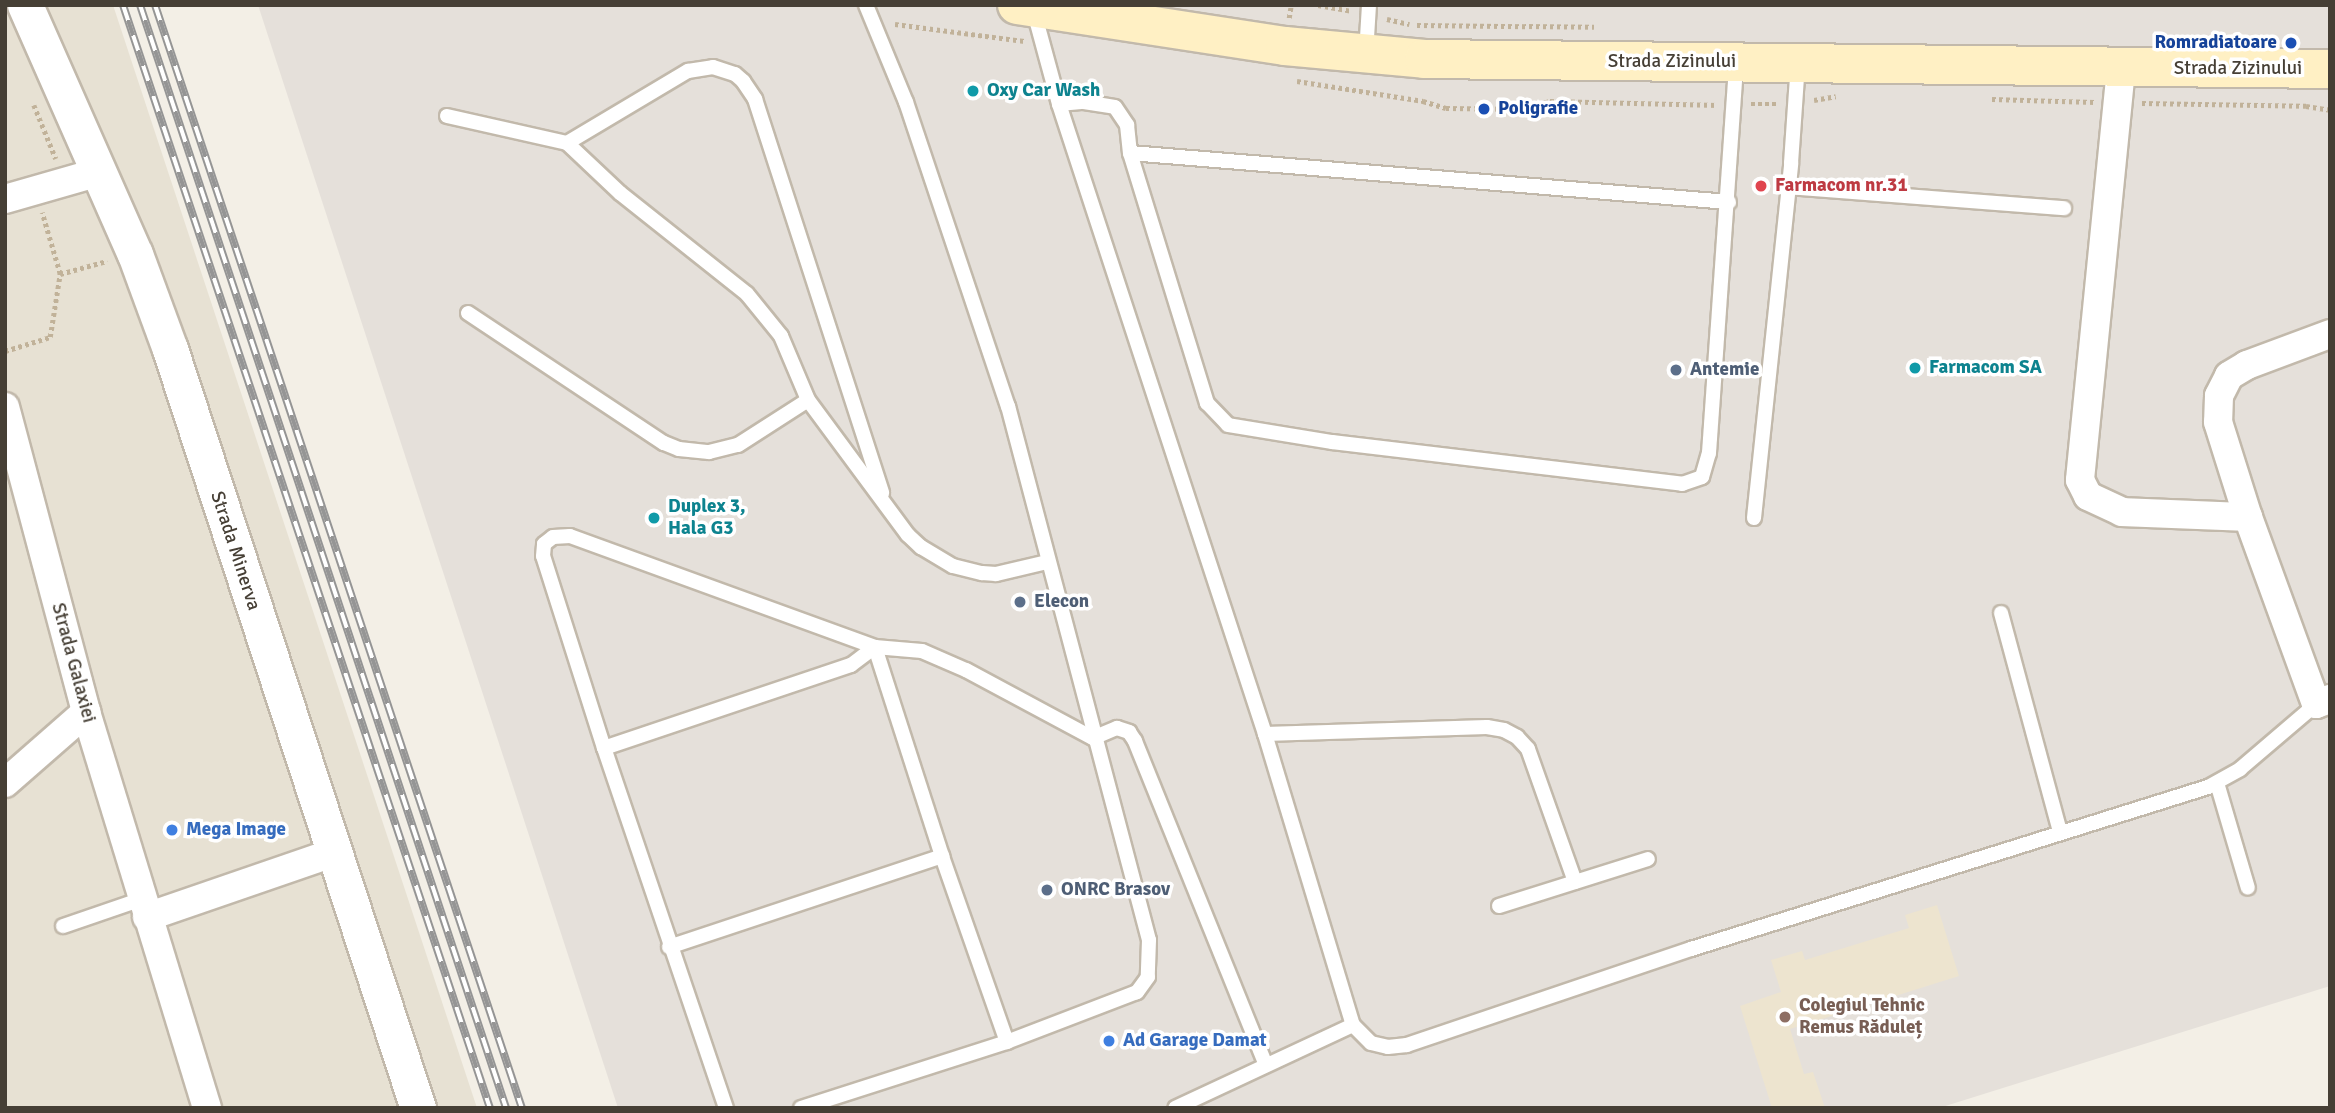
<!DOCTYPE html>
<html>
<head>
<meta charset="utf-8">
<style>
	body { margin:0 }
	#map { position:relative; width:2335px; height:1113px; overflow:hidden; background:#f3efe6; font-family:Signika,sans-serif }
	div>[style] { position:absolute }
	.residential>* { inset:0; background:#e7e1d3 }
	.industrial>* { inset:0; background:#e5e0da }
	.education>* { inset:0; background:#ede4cf }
	.path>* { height:4.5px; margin-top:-2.25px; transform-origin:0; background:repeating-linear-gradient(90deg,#c1b299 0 3.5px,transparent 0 7px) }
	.roads { filter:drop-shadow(2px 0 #c2b9ab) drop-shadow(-2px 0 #c2b9ab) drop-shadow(0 2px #c2b9ab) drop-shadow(0 -2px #c2b9ab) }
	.service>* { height:14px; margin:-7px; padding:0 7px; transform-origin:7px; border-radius:7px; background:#fff }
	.minor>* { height:28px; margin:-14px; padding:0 14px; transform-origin:14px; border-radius:14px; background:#fff }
	.tertiary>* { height:35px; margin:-17.5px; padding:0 17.5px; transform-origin:17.5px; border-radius:17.5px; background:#fff }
	.secondary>* { height:38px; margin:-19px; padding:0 19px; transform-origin:19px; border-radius:19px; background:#fff0c4 }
	.rail>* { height:8px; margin-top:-4px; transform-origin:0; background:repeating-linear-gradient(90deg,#fff 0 16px,#959595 0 32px); box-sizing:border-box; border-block:2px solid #959595 }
	.dots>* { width:19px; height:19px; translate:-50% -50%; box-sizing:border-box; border:4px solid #fff; border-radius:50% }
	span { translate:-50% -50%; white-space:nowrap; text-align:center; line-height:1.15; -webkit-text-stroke:7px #fff; paint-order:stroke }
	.transit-label { font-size:19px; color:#164399; font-weight:700 }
	.right { translate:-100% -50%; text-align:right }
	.left { translate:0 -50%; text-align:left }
	.street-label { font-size:19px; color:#463f35 }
	.culture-label { font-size:19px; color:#0d838f; font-weight:700 }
	.health-label { font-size:19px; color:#be3a42; font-weight:700 }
	.service-label { font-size:19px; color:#4e5e75; font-weight:700 }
	.shop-label { font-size:19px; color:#366cbe; font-weight:700 }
	.education-label { font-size:19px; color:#785e54; font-weight:700 }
	.frame { position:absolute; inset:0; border:7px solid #463f35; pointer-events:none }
</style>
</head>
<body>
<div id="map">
	<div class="residential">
		<div style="clip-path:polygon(5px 5px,113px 5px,477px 1108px,5px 1108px)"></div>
	</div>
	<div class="industrial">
		<div style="clip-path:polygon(258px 5px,2330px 5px,2330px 986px,1939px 1108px,618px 1108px)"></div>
	</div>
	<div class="education">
		<div style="clip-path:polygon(1937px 905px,1959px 976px,1790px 1029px,1804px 1074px,1813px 1072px,1825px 1108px,1772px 1108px,1740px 1006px,1781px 992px,1771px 960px,1802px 951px,1805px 960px,1909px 928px,1905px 915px)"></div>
	</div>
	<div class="path">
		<div style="left:1318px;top:5px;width:34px;rotate:10deg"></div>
		<div style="left:1289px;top:18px;width:13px;rotate:-81deg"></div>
		<div style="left:1387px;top:19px;width:23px;rotate:13deg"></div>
		<div style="left:895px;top:24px;width:131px;rotate:7.5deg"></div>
		<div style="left:1417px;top:25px;width:177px;rotate:0.6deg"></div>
		<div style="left:1297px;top:81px;width:128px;rotate:9deg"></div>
		<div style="left:1423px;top:101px;width:24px;rotate:17deg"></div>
		<div style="left:1446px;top:108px;width:79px;rotate:0.7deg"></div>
		<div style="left:1525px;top:109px;width:26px;rotate:-18deg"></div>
		<div style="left:1550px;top:101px;width:168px;rotate:1.4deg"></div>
		<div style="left:1992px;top:99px;width:103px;rotate:1.7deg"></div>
		<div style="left:1814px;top:100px;width:22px;rotate:-10deg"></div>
		<div style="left:2142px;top:103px;width:164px;rotate:1deg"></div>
		<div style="left:2306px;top:106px;width:24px;rotate:9deg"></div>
		<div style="left:1751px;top:104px;width:26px"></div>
		<div style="left:34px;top:105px;width:58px;rotate:67.8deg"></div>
		<div style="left:60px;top:274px;width:49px;rotate:-15.5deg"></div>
		<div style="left:5px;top:351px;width:47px;rotate:-17.3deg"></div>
		<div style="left:50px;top:337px;width:64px;rotate:-81deg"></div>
		<div style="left:60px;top:274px;width:64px;rotate:-106.4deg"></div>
	</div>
	<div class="roads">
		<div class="service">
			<div style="left:866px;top:5px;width:105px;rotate:67.6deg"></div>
			<div style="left:906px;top:102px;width:321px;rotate:71.5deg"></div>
			<div style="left:1008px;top:406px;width:552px;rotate:75.21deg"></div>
			<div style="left:1149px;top:940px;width:37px;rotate:92deg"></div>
			<div style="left:1148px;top:977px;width:19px;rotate:126deg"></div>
			<div style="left:1137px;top:992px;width:139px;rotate:159deg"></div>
			<div style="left:1007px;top:1042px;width:197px;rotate:-109.3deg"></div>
			<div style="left:942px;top:856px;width:219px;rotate:-107.8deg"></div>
			<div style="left:1034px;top:12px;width:95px;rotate:74.8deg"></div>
			<div style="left:1059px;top:104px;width:663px;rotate:71.89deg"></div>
			<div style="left:1265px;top:734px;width:304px;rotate:73.2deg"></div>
			<div style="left:1353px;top:1025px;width:196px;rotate:155deg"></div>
			<div style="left:1366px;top:54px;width:49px;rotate:-86.5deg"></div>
			<div style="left:1059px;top:104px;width:25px;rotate:-5deg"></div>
			<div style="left:1084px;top:102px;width:31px;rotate:9deg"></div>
			<div style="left:1115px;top:107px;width:22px;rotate:56deg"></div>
			<div style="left:1127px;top:125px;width:28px;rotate:84deg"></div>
			<div style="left:1130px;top:153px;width:262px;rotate:72.9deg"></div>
			<div style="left:1207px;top:403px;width:30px;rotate:46deg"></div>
			<div style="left:1228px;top:425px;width:105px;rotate:9.3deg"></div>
			<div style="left:1332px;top:442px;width:353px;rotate:6.8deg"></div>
			<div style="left:1682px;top:484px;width:21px;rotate:-19deg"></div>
			<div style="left:1702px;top:477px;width:25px;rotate:-74deg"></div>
			<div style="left:1709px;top:453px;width:389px;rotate:-86deg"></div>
			<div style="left:447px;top:116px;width:123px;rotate:12.7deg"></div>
			<div style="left:567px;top:143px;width:73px;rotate:43.3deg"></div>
			<div style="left:620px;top:193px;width:162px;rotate:38.5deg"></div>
			<div style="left:747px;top:294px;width:54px;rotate:51deg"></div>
			<div style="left:781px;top:336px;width:69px;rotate:67.1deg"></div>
			<div style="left:808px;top:400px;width:168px;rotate:53.5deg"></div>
			<div style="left:908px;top:535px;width:18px;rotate:43deg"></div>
			<div style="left:921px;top:547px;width:37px;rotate:31deg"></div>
			<div style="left:953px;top:566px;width:30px;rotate:14deg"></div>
			<div style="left:982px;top:573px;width:14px;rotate:4deg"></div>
			<div style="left:996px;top:574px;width:52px;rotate:-13.2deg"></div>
			<div style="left:567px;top:143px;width:141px;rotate:-30.8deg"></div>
			<div style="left:688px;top:71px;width:25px;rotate:-9deg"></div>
			<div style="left:713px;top:67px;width:23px;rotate:18deg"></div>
			<div style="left:735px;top:74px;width:11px;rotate:41deg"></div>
			<div style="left:743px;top:81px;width:22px;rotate:56deg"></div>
			<div style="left:755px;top:99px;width:414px;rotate:72.1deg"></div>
			<div style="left:1130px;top:153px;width:601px;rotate:4.68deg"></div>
			<div style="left:1788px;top:187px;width:277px;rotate:4.4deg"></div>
			<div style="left:468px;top:313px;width:235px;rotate:33.6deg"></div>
			<div style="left:664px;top:443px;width:16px;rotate:22deg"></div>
			<div style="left:679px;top:449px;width:30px;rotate:6deg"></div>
			<div style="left:709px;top:452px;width:30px;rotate:-14deg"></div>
			<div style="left:738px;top:445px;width:83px;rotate:-32.7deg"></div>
			<div style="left:1754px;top:518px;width:357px;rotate:-84deg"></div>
			<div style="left:1791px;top:163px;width:99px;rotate:-86deg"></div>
			<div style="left:2001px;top:613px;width:226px;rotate:74.9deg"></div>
			<div style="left:1265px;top:734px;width:222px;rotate:-1.8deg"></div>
			<div style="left:1487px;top:727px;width:17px;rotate:10deg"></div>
			<div style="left:1504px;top:730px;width:15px;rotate:28deg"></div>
			<div style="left:1517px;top:737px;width:16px;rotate:47deg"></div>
			<div style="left:1528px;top:749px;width:141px;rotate:70.5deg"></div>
			<div style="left:1093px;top:738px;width:26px;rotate:-23deg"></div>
			<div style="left:1117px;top:728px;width:13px;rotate:18deg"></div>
			<div style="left:1129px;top:732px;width:11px;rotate:56deg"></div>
			<div style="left:1135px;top:741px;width:349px;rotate:68deg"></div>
			<div style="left:604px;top:748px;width:261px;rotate:-18.6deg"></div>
			<div style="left:851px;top:665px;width:30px;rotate:-37deg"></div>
			<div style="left:2217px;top:783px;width:109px;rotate:73.6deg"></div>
			<div style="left:1499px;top:906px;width:156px;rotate:-17.5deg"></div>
			<div style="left:63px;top:926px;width:83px;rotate:-18.9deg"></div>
			<div style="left:669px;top:947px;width:288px;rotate:-18.4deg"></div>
			<div style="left:1353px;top:1025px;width:25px;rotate:45deg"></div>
			<div style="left:1371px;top:1043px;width:17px;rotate:13deg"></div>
			<div style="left:1388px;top:1047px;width:19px;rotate:-6deg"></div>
			<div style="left:1407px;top:1045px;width:300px;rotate:-18.7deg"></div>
			<div style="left:1691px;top:949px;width:542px;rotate:-17.4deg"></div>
			<div style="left:2208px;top:787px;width:37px;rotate:-29deg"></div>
			<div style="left:2240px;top:769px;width:100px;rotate:-40.5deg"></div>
			<div style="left:726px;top:1108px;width:380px;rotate:-108.7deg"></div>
			<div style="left:604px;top:748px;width:201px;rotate:-107.6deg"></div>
			<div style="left:543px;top:556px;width:12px;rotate:-85deg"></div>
			<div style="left:544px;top:544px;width:11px;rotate:-38deg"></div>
			<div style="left:553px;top:537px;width:17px;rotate:-3deg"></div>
			<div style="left:570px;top:536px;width:325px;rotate:20deg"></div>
			<div style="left:875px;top:647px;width:47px;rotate:4.9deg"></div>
			<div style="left:922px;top:651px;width:48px;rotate:23.4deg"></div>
			<div style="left:966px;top:670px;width:144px;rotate:28.2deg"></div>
			<div style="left:801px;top:1108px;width:216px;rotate:-17.8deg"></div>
		</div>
		<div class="minor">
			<div style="left:2121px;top:69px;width:413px;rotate:95.7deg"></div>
			<div style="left:2080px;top:480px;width:18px;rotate:63deg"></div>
			<div style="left:2088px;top:496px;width:38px;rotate:25deg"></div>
			<div style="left:2122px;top:512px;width:126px;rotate:2.3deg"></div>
			<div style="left:5px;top:199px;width:98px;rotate:-16deg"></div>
			<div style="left:2330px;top:334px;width:89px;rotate:159.5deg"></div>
			<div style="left:2247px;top:365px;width:21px;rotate:149deg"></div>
			<div style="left:2229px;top:376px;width:22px;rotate:117deg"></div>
			<div style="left:2219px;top:396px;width:26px;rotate:92deg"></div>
			<div style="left:2218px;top:422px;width:100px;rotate:72.5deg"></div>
			<div style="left:2248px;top:517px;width:199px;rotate:70deg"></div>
			<div style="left:2316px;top:704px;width:15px;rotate:-20deg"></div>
			<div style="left:5px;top:407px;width:316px;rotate:75.1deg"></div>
			<div style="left:86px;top:712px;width:414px;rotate:73deg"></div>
			<div style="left:5px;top:783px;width:108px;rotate:-41.2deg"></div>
			<div style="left:147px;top:917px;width:197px;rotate:-19deg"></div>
		</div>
		<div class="tertiary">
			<div style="left:25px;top:5px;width:272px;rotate:66.2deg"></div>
			<div style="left:135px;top:254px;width:101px;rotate:69.8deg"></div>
			<div style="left:170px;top:349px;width:798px;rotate:71.91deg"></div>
		</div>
		<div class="secondary">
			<div style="left:1017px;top:5px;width:271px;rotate:8.7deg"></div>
			<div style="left:1285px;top:46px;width:140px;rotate:5.3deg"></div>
			<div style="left:1424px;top:59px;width:906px;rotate:0.63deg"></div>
		</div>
	</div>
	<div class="rail">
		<div style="left:123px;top:5px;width:1162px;rotate:71.6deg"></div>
		<div style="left:140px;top:5px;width:1162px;rotate:71.64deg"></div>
		<div style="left:155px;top:5px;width:1162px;rotate:71.6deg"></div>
	</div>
	<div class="dots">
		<div style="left:2291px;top:43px;background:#1a4fb4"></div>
		<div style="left:973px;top:91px;background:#0f9aa8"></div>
		<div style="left:1484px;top:109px;background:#1a4fb4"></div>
		<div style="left:1761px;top:186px;background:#e0444e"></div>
		<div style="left:1915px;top:368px;background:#0f9aa8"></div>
		<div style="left:1676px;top:370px;background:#5c6f8a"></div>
		<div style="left:654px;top:518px;background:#0f9aa8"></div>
		<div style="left:1020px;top:602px;background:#5c6f8a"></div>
		<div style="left:172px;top:830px;background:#3f7fe0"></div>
		<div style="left:1047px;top:890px;background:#5c6f8a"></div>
		<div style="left:1785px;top:1017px;background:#8d6e63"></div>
		<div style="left:1109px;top:1041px;background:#3f7fe0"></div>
	</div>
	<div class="transit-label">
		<span class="right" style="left:2277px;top:43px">Romradiatoare</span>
		<span class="left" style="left:1498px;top:109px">Poligrafie</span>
	</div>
	<div class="street-label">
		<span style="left:1672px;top:62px">Strada Zizinului</span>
		<span style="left:2238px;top:69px">Strada Zizinului</span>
		<span style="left:235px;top:551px;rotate:72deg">Strada Minerva</span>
		<span style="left:73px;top:663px;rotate:75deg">Strada Galaxiei</span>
	</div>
	<div class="culture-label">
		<span class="left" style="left:987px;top:91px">Oxy Car Wash</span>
		<span class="left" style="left:1929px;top:368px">Farmacom SA</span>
		<span class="left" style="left:668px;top:518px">Duplex 3,<br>Hala G3</span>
	</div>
	<div class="health-label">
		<span class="left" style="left:1775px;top:186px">Farmacom nr.31</span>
	</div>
	<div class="service-label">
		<span class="left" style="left:1690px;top:370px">Antemie</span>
		<span class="left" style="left:1034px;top:602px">Elecon</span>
		<span class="left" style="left:1061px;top:890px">ONRC Brasov</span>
	</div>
	<div class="shop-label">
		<span class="left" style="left:186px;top:830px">Mega Image</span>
		<span class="left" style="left:1123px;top:1041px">Ad Garage Damat</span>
	</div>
	<div class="education-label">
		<span class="left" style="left:1799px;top:1017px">Colegiul Tehnic<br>Remus Răduleț</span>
	</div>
	<div class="frame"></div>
</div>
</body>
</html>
